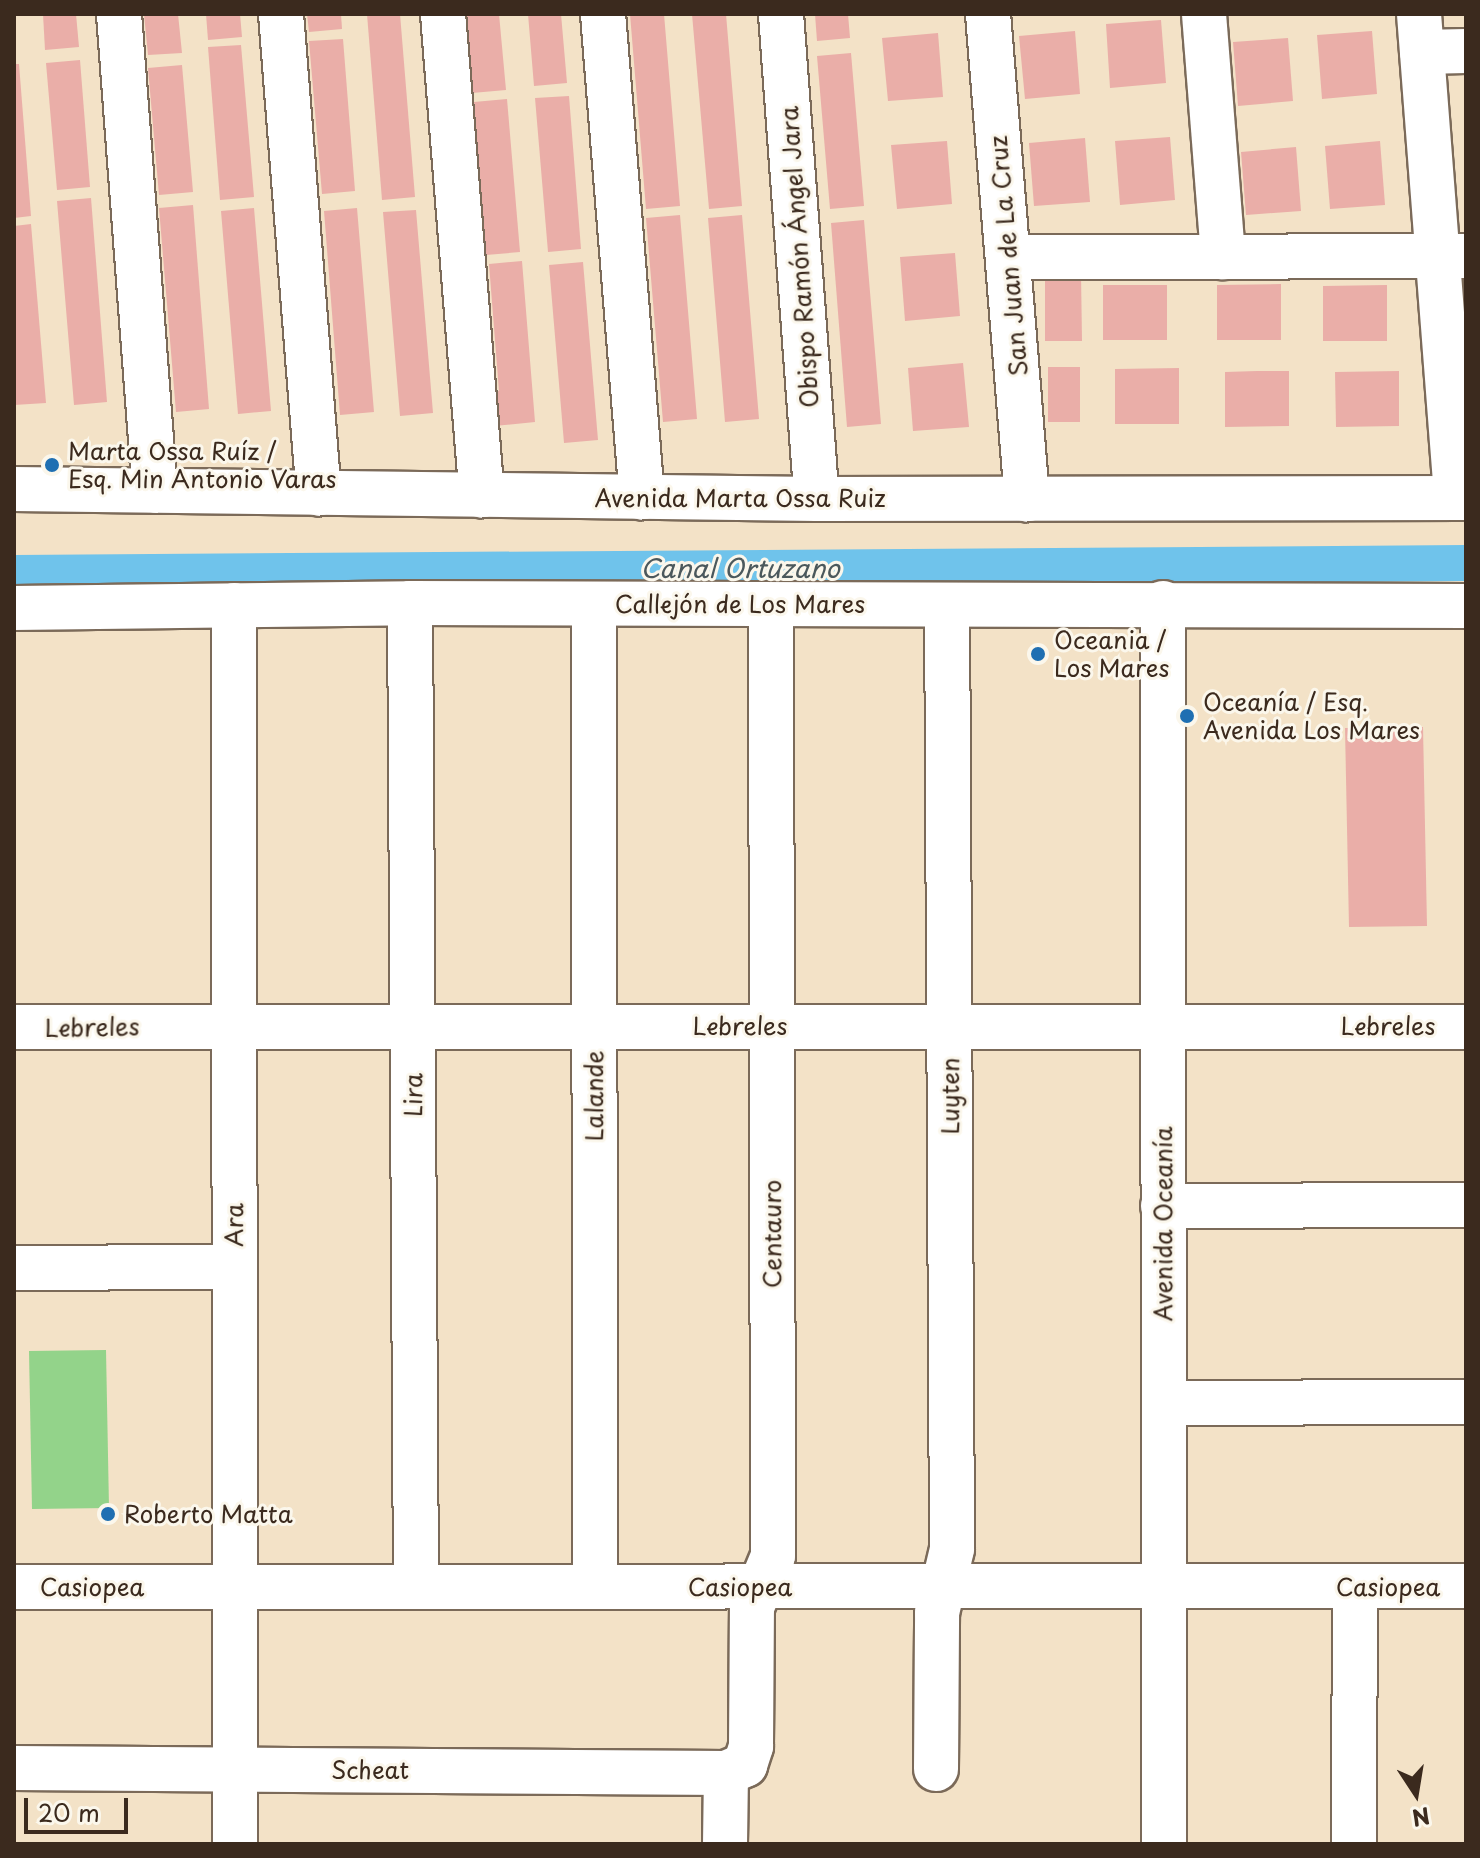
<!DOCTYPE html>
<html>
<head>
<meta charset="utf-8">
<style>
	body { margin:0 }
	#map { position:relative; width:1480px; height:1858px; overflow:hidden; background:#f3e2c7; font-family:"Playpen Sans",sans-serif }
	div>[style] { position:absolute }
	.green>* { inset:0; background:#93d38a }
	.canal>* { height:36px; margin:-18px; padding:0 18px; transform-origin:18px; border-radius:18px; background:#6fc3eb }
	.building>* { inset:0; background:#eaaea8 }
	.roads { filter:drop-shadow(2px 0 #7b6a59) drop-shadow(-2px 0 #7b6a59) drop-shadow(0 2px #7b6a59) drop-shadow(0 -2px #7b6a59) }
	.minor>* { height:44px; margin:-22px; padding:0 22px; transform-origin:22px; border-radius:22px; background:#fff }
	.dots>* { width:22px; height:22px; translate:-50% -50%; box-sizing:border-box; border:4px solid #fbf7ec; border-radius:50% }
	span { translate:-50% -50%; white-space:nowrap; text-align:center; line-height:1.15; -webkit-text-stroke:6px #fbf7ec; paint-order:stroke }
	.street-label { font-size:24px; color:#3b2a1e }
	.poi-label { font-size:24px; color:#3b2a1e }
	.left { translate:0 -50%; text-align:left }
	.water-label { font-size:26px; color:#4b585c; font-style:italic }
	.frame { position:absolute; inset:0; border:16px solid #3b2a1e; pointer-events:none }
	.north { position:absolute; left:1376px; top:1754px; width:80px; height:80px; -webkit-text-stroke:6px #fbf7ec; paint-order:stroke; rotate:168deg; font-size:22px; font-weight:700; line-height:32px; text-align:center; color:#3b2a1e }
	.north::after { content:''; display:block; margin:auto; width:28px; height:36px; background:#3b2a1e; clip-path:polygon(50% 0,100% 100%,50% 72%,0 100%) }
	.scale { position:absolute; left:24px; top:1798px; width:104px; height:36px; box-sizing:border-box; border:4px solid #3b2a1e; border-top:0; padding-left:10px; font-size:24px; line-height:28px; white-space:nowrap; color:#3b2a1e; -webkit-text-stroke:6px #fbf7ec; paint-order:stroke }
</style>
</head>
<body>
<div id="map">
	<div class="green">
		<div style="clip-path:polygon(106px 1350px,109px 1508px,32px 1509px,29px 1351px)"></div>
	</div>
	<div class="canal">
		<div style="left:14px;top:573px;width:1452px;rotate:-0.39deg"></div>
	</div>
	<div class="building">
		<div style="clip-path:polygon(43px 14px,76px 14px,79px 47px,45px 50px)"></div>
		<div style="clip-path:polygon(144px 14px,178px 14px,182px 53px,148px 55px)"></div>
		<div style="clip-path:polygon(206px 14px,240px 14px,242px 37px,208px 40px)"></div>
		<div style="clip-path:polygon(307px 14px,341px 14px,342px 29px,309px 32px)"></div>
		<div style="clip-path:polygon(367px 14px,400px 14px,415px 197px,382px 200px)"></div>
		<div style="clip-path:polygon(466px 14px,499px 14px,506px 90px,472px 93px)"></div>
		<div style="clip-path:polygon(528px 14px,561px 14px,567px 83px,534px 86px)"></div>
		<div style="clip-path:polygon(630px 14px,664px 14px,680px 206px,646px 209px)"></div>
		<div style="clip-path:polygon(692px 14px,726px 14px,742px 206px,709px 209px)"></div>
		<div style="clip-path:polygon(815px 14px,848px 14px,850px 38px,817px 41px)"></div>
		<div style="clip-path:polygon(1161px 20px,1166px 83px,1110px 88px,1106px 24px)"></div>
		<div style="clip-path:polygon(1075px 31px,1080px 94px,1025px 99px,1019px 36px)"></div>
		<div style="clip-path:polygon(1372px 31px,1377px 94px,1322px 99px,1317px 35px)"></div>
		<div style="clip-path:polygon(938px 33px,943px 97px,888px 101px,882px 38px)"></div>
		<div style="clip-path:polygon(1288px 38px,1293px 101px,1238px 106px,1233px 42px)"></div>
		<div style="clip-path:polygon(343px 39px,355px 191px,322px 194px,309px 41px)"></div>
		<div style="clip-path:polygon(241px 45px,254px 197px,220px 200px,208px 47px)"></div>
		<div style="clip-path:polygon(851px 53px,864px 206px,830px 209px,817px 56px)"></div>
		<div style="clip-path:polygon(80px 60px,90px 187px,57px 190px,46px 63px)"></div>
		<div style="clip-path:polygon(14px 64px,19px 64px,31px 216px,14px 218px)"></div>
		<div style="clip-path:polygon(182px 65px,193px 192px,159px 195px,148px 68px)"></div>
		<div style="clip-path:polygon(569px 96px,581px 249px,548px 252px,535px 98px)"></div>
		<div style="clip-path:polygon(507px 99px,520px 252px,486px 255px,474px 102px)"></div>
		<div style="clip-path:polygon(1170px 137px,1175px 200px,1120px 205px,1115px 141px)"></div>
		<div style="clip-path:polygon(1085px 138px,1090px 202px,1034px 206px,1029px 143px)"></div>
		<div style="clip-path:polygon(947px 141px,952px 204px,897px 209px,891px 145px)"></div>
		<div style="clip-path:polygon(1380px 141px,1385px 205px,1330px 209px,1325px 146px)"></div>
		<div style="clip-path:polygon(1296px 147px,1301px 211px,1246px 215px,1241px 152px)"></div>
		<div style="clip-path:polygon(91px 198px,107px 402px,74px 405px,57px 201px)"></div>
		<div style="clip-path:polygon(193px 205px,209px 409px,176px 412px,159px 208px)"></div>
		<div style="clip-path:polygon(254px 208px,271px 411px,238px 414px,221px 211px)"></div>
		<div style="clip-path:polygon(357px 208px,374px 412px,340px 415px,324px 211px)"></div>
		<div style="clip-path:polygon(416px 210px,433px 413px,400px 416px,383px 212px)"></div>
		<div style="clip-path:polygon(680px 215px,697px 419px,663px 422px,646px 218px)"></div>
		<div style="clip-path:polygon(742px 215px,759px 419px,725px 422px,708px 218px)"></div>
		<div style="clip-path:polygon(864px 220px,881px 424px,847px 427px,831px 223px)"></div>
		<div style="clip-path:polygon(31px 224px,46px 403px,14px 405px,14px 226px)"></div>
		<div style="clip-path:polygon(955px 253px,960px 316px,905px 321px,900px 257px)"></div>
		<div style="clip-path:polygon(522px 261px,535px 422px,494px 426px,492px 392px,499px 391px,489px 264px)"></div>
		<div style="clip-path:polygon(583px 262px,598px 440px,564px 443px,549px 265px)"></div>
		<div style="clip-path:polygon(1045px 273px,1081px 273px,1082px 341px,1045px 341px)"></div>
		<div style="clip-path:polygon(1281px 284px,1281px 340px,1217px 340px,1217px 285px)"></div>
		<div style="clip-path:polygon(1103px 285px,1167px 285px,1167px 340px,1103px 340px)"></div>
		<div style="clip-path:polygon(1387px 285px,1387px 341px,1323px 341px,1323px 286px)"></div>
		<div style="clip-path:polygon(963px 363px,969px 427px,913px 431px,908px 368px)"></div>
		<div style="clip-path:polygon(1048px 367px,1080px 367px,1080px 422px,1048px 422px)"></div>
		<div style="clip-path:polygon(1179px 368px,1179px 424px,1115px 424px,1115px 369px)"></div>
		<div style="clip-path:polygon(1257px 371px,1289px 371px,1289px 426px,1225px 427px,1225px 372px)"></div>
		<div style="clip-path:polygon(1399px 371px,1399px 426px,1336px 427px,1335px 372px)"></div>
		<div style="clip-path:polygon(1423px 727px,1427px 926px,1349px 927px,1345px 728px)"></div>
	</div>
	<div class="roads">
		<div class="minor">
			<div style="left:119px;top:14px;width:478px;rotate:85.7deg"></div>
			<div style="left:281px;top:14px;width:481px;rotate:85.5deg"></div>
			<div style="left:443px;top:14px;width:483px;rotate:85.4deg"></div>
			<div style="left:603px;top:14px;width:485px;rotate:85.4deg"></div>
			<div style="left:781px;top:14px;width:486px;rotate:85.8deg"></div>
			<div style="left:988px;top:14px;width:487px;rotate:85.4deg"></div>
			<div style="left:1204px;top:14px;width:244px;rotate:85.5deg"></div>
			<div style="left:1419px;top:14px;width:485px;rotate:85.6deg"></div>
			<div style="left:1422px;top:52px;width:44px;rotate:-1.3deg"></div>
			<div style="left:1008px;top:257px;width:458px;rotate:-0.1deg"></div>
			<div style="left:14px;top:489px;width:803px;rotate:0.71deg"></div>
			<div style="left:817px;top:499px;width:649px;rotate:-0.09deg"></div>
			<div style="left:410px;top:603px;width:984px;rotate:89.65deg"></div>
			<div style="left:1163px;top:603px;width:1241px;rotate:89.95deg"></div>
			<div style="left:594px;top:604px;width:983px;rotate:89.94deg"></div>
			<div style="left:234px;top:605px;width:1239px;rotate:89.95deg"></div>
			<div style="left:14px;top:608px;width:396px;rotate:-0.7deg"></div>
			<div style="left:410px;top:603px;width:1056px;rotate:0.16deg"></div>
			<div style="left:14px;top:1027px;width:1452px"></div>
			<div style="left:1163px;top:1206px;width:303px;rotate:-0.2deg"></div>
			<div style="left:14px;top:1268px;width:220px;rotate:-0.3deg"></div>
			<div style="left:1164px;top:1403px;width:302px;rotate:-0.2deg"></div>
			<div style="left:14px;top:1587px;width:1452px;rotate:-0.04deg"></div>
			<div style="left:14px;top:1768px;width:712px;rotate:0.4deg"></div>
			<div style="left:726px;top:1773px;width:21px;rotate:-23deg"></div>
			<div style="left:745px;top:1765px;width:20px;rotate:-72deg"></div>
			<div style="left:751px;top:1746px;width:139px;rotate:-89.6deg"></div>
			<div style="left:752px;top:1607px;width:55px;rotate:-67.6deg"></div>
			<div style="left:773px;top:1556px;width:951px;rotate:-90.12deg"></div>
			<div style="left:936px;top:1769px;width:156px;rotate:-89.6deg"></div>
			<div style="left:937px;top:1613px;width:66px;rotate:-76.8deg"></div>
			<div style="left:952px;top:1549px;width:944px;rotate:-90.3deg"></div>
			<div style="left:725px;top:1844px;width:71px;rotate:-89.2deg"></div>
			<div style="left:1354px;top:1844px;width:257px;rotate:-89.8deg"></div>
		</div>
	</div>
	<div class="dots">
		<div style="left:52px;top:465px;background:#1f6fb2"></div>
		<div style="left:1038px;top:654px;background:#1f6fb2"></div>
		<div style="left:1187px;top:716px;background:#1f6fb2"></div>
		<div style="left:108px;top:1514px;background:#1f6fb2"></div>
	</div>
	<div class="street-label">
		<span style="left:1008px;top:256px;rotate:-95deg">San Juan de La Cruz</span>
		<span style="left:799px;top:257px;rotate:-94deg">Obispo Ramón Ángel Jara</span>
		<span style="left:740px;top:498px">Avenida Marta Ossa Ruiz</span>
		<span style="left:740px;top:604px">Callejón de Los Mares</span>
		<span style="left:740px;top:1026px">Lebreles</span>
		<span style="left:1388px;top:1026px">Lebreles</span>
		<span style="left:92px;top:1027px;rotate:-1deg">Lebreles</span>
		<span style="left:413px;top:1095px;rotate:-90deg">Lira</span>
		<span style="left:594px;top:1096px;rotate:-90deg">Lalande</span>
		<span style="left:950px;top:1096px;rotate:-90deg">Luyten</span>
		<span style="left:1163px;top:1224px;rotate:-90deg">Avenida Oceanía</span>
		<span style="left:234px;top:1225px;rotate:-90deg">Ara</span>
		<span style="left:772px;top:1234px;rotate:-90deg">Centauro</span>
		<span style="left:92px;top:1587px">Casiopea</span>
		<span style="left:740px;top:1587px">Casiopea</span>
		<span style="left:1388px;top:1587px">Casiopea</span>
		<span style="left:370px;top:1770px">Scheat</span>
	</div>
	<div class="poi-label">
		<span class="left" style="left:68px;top:465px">Marta Ossa Ruíz /<br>Esq. Min Antonio Varas</span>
		<span class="left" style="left:1054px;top:654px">Oceania /<br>Los Mares</span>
		<span class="left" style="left:1203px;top:716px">Oceanía / Esq.<br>Avenida Los Mares</span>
		<span class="left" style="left:124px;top:1514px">Roberto Matta</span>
	</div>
	<div class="water-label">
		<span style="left:740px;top:568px">Canal Ortuzano</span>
	</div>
	<div class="frame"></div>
	<div class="north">N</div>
	<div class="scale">20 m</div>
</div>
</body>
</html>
